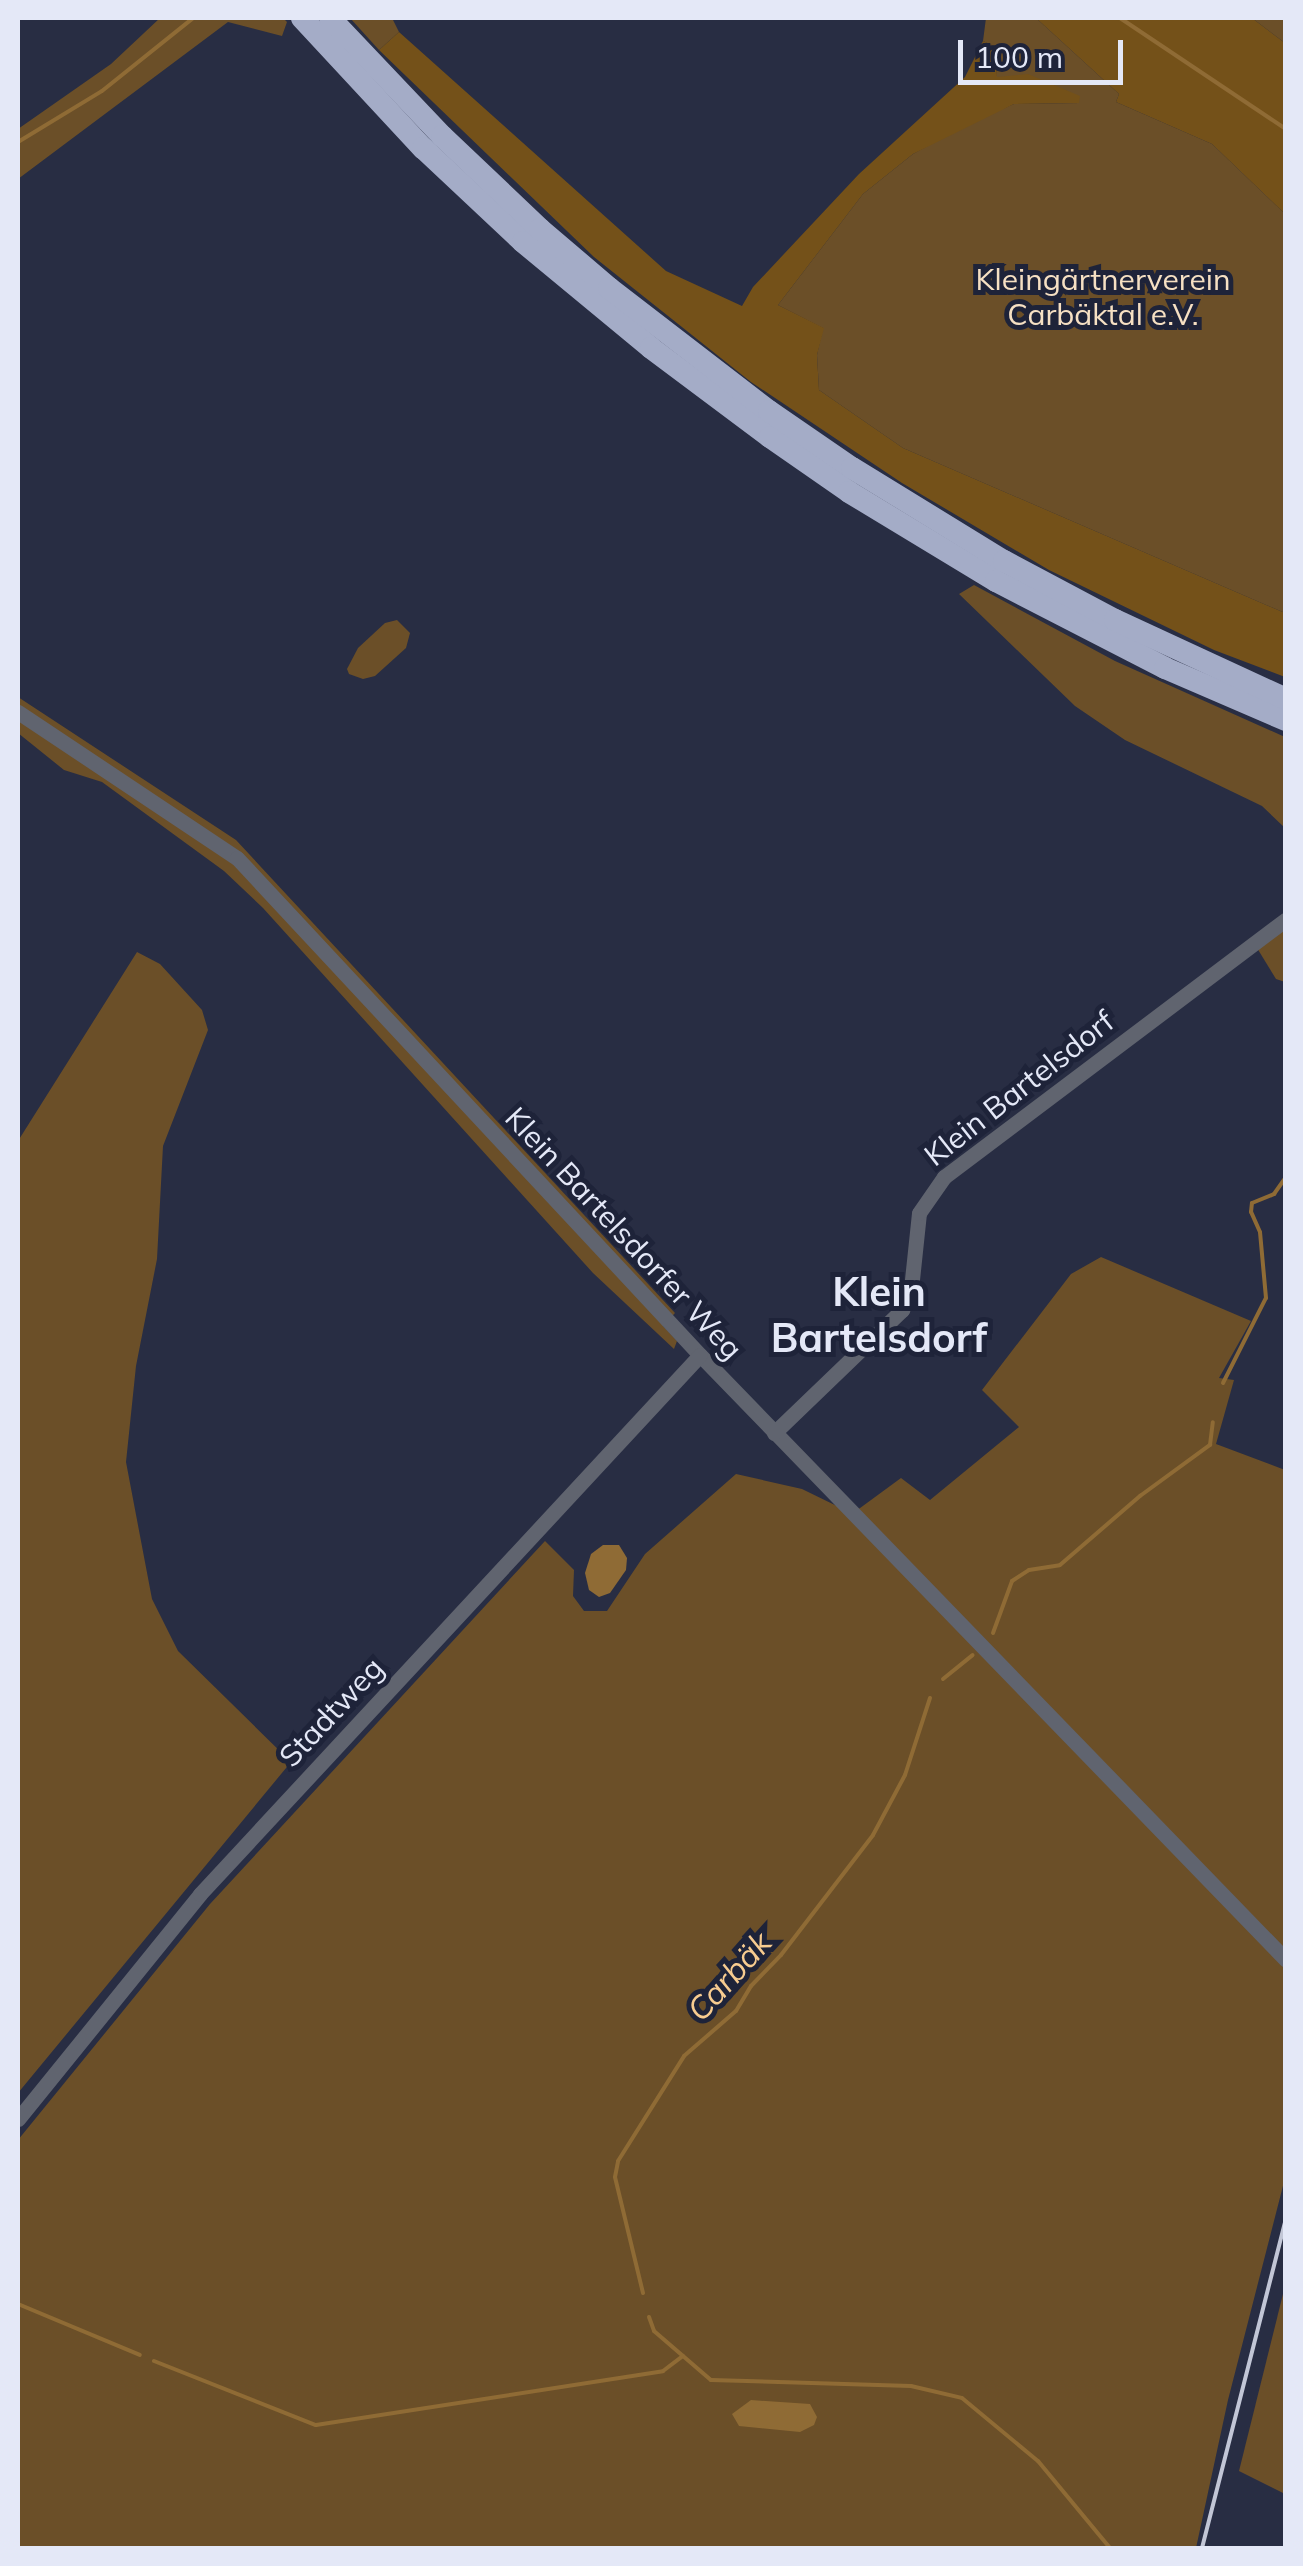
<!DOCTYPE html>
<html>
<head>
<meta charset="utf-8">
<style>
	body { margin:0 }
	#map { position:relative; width:1303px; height:2566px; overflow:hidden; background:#282d43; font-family:Mulish,sans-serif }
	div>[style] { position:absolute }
	.green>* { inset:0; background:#6b4f28 }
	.forest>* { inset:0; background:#745119 }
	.water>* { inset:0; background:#8f6b35 }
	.stream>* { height:4px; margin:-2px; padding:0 2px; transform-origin:2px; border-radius:2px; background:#8f6b35 }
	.minor>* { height:15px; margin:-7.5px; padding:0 7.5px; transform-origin:7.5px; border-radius:7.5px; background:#60646f }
	.highway>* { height:22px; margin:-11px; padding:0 11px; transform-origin:11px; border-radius:11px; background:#a4acc7 }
	.rail>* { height:4px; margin:-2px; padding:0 2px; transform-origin:2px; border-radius:2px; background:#c2c6d6 }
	span { translate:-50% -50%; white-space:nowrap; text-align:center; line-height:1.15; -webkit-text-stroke:10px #1e2339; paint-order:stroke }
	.park-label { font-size:30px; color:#f6e0c3 }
	.street-label { font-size:30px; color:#e4e8f7 }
	.water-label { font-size:32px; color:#f8cc90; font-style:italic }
	.district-label { font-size:40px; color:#e4e8f7; font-weight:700 }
	.frame { position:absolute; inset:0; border:20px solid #e4e8f7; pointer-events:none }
	.scale { position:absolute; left:958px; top:40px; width:165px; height:45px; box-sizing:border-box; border:5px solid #e4e8f7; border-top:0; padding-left:12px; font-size:30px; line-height:35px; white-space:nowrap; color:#e4e8f7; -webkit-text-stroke:8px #1e2339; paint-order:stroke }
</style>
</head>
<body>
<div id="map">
	<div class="green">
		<div style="clip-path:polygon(160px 18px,283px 18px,287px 22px,282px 36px,228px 22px,18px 179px,18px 129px,111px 64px)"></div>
		<div style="clip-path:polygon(350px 18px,392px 18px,399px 32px,379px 50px)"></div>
		<div style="clip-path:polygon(986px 18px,1036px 18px,1119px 94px,1116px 102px,1212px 144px,1285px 214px,1285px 613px,903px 448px,819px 390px,817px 355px,823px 328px,778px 305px,863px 194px,913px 154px,969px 123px,1014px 104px,1079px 103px,997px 78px,996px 47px,983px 41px)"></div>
		<div style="clip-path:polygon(1252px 18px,1285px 18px,1285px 43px)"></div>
		<div style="clip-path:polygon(974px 585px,1115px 661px,1285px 737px,1285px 828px,1262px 806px,1125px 740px,1075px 706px,959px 594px)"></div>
		<div style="clip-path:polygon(397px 620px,410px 633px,406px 648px,375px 676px,363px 679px,349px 674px,347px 669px,358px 648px,385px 623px)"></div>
		<div style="clip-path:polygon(18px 697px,236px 840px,675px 1313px,663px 1326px,677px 1341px,674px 1349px,593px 1273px,263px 908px,224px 871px,102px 782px,64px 770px,18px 733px)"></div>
		<div style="clip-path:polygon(1285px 927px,1285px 982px,1276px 979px,1257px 948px)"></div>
		<div style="clip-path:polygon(137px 952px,160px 964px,202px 1010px,208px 1030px,163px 1146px,157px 1259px,136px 1366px,126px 1462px,152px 1599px,178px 1651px,291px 1762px,18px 2093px,18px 1141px)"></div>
		<div style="clip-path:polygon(1101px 1257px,1251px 1321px,1219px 1378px,1234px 1380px,1216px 1444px,1285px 1470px,1285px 1952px,856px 1511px,901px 1478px,930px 1500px,1019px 1427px,982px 1390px,1071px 1274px)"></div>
		<div style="clip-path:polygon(736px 1474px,802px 1489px,843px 1509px,1285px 1965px,1285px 2178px,1228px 2400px,1196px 2548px,18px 2548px,18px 2140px,210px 1904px,545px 1541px,574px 1570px,573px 1596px,584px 1611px,607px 1611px,645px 1554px)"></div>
		<div style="clip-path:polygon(1285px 2286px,1285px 2494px,1239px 2471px)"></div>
	</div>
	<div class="forest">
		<div style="clip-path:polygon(1036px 18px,1252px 18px,1285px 43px,1285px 214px,1212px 144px,1116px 102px,1119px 94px)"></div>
		<div style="clip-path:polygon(399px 32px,666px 271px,742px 306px,753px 287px,859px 174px,965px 77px,983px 41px,996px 47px,997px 77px,1028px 74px,1080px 96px,1079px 103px,1014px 104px,913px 154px,863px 194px,778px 305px,824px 328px,817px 355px,819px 390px,903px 448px,1285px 613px,1285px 677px,1214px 650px,1049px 570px,902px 483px,751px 382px,594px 257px,379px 50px)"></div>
	</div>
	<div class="water">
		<div style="clip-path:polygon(603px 1545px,619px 1545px,627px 1558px,626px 1570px,610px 1593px,599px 1597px,589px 1590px,585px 1573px,591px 1554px)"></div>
		<div style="clip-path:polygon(751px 2400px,810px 2404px,817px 2417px,814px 2425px,800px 2432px,739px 2426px,732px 2414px)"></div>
	</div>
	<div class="stream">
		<div style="left:1120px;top:18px;width:200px;rotate:33.8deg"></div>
		<div style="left:18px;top:142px;width:98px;rotate:-31.3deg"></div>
		<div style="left:102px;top:91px;width:117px;rotate:-38.7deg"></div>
		<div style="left:1223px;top:1383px;width:95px;rotate:-63.2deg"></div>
		<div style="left:1266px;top:1298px;width:66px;rotate:-95.2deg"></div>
		<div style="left:1260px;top:1232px;width:22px;rotate:-114deg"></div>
		<div style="left:1251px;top:1212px;width:9px;rotate:-84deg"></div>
		<div style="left:1252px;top:1203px;width:24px;rotate:-22deg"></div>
		<div style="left:1274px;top:1194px;width:21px;rotate:-55deg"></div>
		<div style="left:993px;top:1633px;width:55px;rotate:-69.9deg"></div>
		<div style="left:1012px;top:1581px;width:20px;rotate:-33deg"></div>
		<div style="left:1029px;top:1570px;width:31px;rotate:-9deg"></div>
		<div style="left:1060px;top:1565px;width:106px;rotate:-40.8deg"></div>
		<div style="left:1140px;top:1496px;width:87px;rotate:-36.1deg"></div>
		<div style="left:1210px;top:1445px;width:23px;rotate:-83deg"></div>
		<div style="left:943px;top:1679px;width:38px;rotate:-39deg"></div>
		<div style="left:643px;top:2293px;width:119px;rotate:-103.6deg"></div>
		<div style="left:615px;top:2177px;width:16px;rotate:-79deg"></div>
		<div style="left:618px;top:2161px;width:124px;rotate:-57.8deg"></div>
		<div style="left:684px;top:2056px;width:69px;rotate:-40.9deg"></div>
		<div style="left:736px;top:2011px;width:29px;rotate:-59deg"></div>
		<div style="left:751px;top:1986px;width:43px;rotate:-45.9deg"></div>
		<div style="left:781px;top:1955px;width:151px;rotate:-52.5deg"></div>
		<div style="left:873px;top:1835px;width:68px;rotate:-61.9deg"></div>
		<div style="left:905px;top:1775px;width:81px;rotate:-72deg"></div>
		<div style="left:18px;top:2304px;width:132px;rotate:22.7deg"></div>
		<div style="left:649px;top:2317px;width:15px;rotate:70deg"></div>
		<div style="left:654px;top:2331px;width:75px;rotate:40.7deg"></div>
		<div style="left:711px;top:2380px;width:200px;rotate:1.7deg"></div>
		<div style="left:911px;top:2386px;width:52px;rotate:13.2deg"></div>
		<div style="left:962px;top:2398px;width:99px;rotate:39.7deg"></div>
		<div style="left:1038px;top:2461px;width:113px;rotate:50.4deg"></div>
		<div style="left:154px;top:2361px;width:174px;rotate:21.6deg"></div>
		<div style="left:316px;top:2425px;width:351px;rotate:-8.8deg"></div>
		<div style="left:663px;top:2371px;width:25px;rotate:-37deg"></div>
	</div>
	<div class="minor">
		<div style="left:18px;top:712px;width:263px;rotate:33.7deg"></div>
		<div style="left:237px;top:858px;width:679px;rotate:47.03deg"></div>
		<div style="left:700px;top:1355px;width:842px;rotate:45.91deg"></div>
		<div style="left:774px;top:1433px;width:178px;rotate:-43.9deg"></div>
		<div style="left:902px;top:1310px;width:23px;rotate:-67deg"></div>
		<div style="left:911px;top:1289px;width:76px;rotate:-84deg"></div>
		<div style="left:919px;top:1213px;width:44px;rotate:-55.2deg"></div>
		<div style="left:944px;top:1177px;width:428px;rotate:-37deg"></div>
		<div style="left:18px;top:2119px;width:289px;rotate:-51deg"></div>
		<div style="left:200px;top:1894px;width:735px;rotate:-47.15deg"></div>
	</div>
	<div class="highway">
		<div style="left:302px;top:18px;width:178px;rotate:47.1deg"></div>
		<div style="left:423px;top:148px;width:137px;rotate:43.2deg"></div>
		<div style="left:523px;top:242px;width:166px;rotate:39.6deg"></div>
		<div style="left:651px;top:348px;width:149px;rotate:36.8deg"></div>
		<div style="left:770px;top:437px;width:96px;rotate:34.8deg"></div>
		<div style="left:849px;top:492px;width:172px;rotate:31.2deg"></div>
		<div style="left:996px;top:581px;width:190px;rotate:27.2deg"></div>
		<div style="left:1165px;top:668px;width:132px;rotate:23.3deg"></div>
		<div style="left:330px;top:18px;width:163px;rotate:46.5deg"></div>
		<div style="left:442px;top:136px;width:135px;rotate:43.5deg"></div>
		<div style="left:540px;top:229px;width:91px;rotate:40.5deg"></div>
		<div style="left:609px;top:288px;width:202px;rotate:37.6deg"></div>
		<div style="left:769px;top:411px;width:101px;rotate:34.5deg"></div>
		<div style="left:852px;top:468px;width:178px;rotate:31.5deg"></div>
		<div style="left:1004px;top:561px;width:126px;rotate:28deg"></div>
		<div style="left:1115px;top:620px;width:188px;rotate:24.8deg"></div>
	</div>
	<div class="rail">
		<div style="left:1202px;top:2548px;width:341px;rotate:-75.7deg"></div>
	</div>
	<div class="park-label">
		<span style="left:1103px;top:296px">Kleingärtnerverein<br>Carbäktal e.V.</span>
	</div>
	<div class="street-label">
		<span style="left:1019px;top:1088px;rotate:-38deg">Klein Bartelsdorf</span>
		<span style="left:624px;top:1233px;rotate:47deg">Klein Bartelsdorfer Weg</span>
		<span style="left:331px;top:1712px;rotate:-47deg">Stadtweg</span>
	</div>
	<div class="water-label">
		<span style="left:729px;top:1976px;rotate:-48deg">Carbäk</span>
	</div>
	<div class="district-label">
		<span style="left:879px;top:1314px">Klein<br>Bartelsdorf</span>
	</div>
	<div class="frame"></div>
	<div class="scale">100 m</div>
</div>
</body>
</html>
